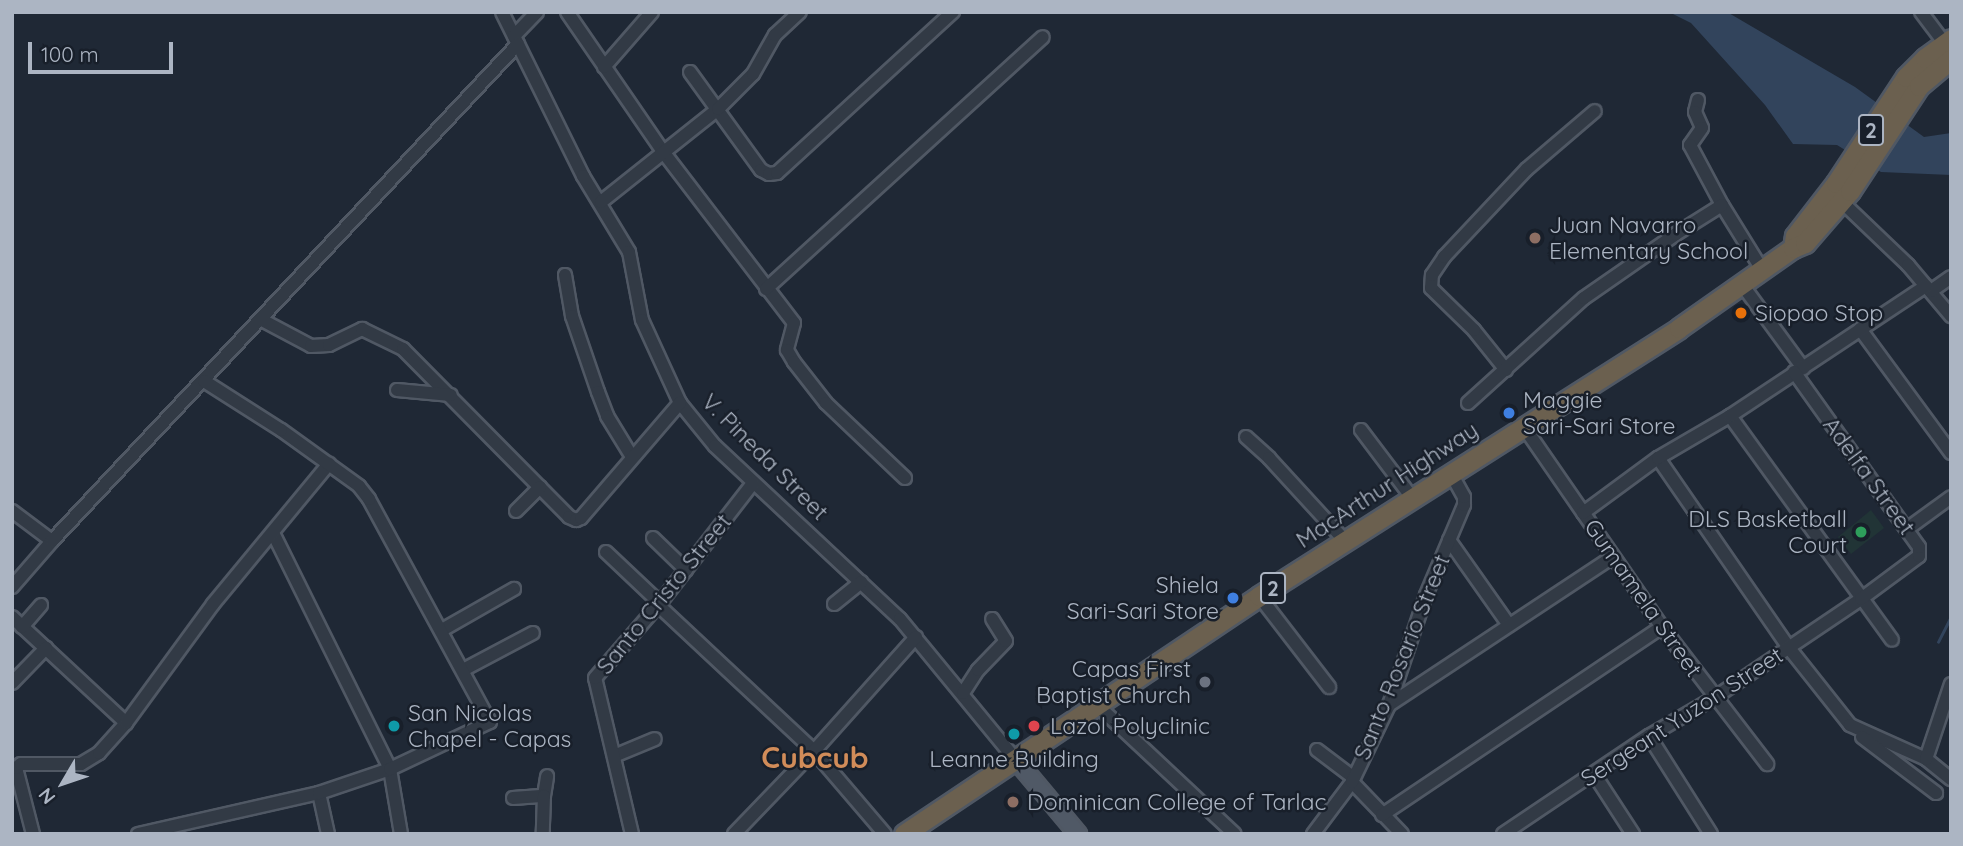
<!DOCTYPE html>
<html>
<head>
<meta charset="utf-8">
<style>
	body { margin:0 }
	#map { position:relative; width:1963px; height:846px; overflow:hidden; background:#1f2835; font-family:Quicksand,sans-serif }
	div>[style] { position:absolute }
	.green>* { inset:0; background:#213436 }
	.water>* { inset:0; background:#32445c }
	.stream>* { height:2.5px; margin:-1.25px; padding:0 1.25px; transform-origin:1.25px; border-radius:1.25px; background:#32445c }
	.roads { filter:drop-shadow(2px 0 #505864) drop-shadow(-2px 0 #505864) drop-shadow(0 2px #505864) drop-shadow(0 -2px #505864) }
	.minor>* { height:12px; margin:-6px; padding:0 6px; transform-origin:6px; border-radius:6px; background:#323a45 }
	.major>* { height:16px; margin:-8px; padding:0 8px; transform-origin:8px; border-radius:8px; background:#505966 }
	.highway>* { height:19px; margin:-9.5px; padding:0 9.5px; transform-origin:9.5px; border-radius:9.5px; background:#6b604f }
	.dots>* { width:19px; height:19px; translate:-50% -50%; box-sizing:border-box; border:4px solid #181f2a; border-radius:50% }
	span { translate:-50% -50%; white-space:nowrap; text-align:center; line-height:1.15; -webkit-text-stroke:5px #181f2a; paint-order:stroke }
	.shield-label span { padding:2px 5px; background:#181f2a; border:2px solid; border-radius:5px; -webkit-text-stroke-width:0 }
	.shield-label { font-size:21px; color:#acb5c3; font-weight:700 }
	.poi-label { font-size:23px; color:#acb5c3 }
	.left { translate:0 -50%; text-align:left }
	.right { translate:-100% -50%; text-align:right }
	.street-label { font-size:23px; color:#acb5c3 }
	.district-label { font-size:30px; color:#d18c59; font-weight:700 }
	.frame { position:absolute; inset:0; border:14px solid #acb5c3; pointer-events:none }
	.north { position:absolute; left:28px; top:748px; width:70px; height:70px; -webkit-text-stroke:5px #181f2a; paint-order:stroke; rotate:231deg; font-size:19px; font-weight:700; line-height:28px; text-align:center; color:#acb5c3 }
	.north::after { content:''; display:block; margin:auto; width:24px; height:32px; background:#acb5c3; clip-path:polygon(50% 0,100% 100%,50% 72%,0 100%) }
	.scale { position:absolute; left:28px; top:42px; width:145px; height:32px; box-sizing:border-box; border:4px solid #acb5c3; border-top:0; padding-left:9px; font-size:21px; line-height:24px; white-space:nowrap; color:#acb5c3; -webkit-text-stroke:5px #181f2a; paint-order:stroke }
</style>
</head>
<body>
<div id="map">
	<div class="green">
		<div style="clip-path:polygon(1871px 510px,1884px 528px,1851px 554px,1838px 537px)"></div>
	</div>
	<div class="water">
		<div style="clip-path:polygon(1669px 12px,1727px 12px,1855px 87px,1924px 137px,1951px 133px,1951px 175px,1881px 172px,1837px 145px,1793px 144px,1765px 105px,1691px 23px)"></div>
	</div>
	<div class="stream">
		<div style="left:1938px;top:642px;width:28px;rotate:-63deg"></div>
	</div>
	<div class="roads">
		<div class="minor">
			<div style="left:502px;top:12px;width:183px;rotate:63.7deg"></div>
			<div style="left:583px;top:176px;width:89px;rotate:58.8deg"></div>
			<div style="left:629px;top:252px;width:69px;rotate:79.2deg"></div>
			<div style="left:642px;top:320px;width:91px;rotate:65.4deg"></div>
			<div style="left:680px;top:403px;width:55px;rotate:50.9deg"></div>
			<div style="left:715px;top:446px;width:253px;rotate:43.1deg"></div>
			<div style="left:900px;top:619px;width:183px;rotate:50.6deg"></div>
			<div style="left:567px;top:12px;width:171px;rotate:55.5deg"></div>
			<div style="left:664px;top:153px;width:214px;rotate:52.6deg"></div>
			<div style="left:794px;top:323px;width:28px;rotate:105deg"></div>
			<div style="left:787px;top:350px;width:14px;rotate:60deg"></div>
			<div style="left:794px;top:362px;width:52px;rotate:52deg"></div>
			<div style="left:826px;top:403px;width:109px;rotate:43.5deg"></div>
			<div style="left:1921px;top:12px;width:39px;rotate:53deg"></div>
			<div style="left:514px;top:36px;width:33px;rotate:-46deg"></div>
			<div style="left:604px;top:67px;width:73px;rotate:-48.9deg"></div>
			<div style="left:690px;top:72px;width:121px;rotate:54.1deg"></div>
			<div style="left:761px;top:170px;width:9px;rotate:27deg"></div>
			<div style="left:769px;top:174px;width:8px;rotate:-7deg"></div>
			<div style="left:777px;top:173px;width:239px;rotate:-42.5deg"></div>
			<div style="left:1698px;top:100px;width:12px;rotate:104deg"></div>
			<div style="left:1695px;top:112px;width:17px;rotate:66deg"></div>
			<div style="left:1702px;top:128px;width:21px;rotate:125deg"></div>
			<div style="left:1690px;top:145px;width:68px;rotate:61.9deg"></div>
			<div style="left:1722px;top:205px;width:78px;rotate:58.2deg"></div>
			<div style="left:1841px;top:201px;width:93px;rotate:43.7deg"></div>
			<div style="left:1908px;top:265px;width:67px;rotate:49.9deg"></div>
			<div style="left:601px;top:202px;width:149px;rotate:-38.5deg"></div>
			<div style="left:718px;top:109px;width:49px;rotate:-45deg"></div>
			<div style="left:753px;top:74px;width:45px;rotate:-60.6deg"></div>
			<div style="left:775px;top:35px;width:34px;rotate:-43deg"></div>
			<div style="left:565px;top:275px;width:42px;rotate:80.3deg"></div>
			<div style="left:572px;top:316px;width:80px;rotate:71.1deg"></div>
			<div style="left:598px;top:392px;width:26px;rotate:69deg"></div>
			<div style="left:607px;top:416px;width:48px;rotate:58.6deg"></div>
			<div style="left:1743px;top:286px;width:102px;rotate:53.8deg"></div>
			<div style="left:766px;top:289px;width:374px;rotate:-42.3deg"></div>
			<div style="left:1931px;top:291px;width:24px;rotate:-35deg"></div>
			<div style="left:262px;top:320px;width:55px;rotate:28deg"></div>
			<div style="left:311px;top:346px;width:18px;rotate:-3deg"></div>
			<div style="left:329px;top:345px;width:37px;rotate:-26deg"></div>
			<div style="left:362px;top:329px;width:46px;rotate:26deg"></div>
			<div style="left:403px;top:349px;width:236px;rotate:45.3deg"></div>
			<div style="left:569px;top:517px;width:8px;rotate:23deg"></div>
			<div style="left:576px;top:520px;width:5px;rotate:-22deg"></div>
			<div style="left:581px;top:518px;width:152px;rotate:-49.3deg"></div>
			<div style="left:1860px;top:329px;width:154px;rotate:53.7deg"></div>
			<div style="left:1506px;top:370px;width:51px;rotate:-128.7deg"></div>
			<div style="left:1474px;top:330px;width:60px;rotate:-135.7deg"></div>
			<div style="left:1431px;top:288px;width:13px;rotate:-86deg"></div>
			<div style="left:1432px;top:275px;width:22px;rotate:-56deg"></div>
			<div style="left:1444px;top:257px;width:121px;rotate:-46.7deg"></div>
			<div style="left:1527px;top:169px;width:89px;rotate:-40.5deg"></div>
			<div style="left:397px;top:390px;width:54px;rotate:5.3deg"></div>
			<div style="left:1468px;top:403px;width:156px;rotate:-42.2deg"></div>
			<div style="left:1584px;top:298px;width:112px;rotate:-34.8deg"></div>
			<div style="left:1676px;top:234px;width:54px;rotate:-32.2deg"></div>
			<div style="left:1730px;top:416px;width:276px;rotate:54.1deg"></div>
			<div style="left:1524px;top:427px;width:243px;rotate:55.4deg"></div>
			<div style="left:1662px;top:627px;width:173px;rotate:52.5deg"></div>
			<div style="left:1361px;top:430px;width:86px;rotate:53deg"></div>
			<div style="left:1246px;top:437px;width:31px;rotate:42deg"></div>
			<div style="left:1269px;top:458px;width:114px;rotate:47.5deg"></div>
			<div style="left:1658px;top:458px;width:231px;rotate:55.4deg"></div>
			<div style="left:1789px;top:648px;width:98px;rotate:51.6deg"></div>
			<div style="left:1850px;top:725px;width:83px;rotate:24.1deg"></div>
			<div style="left:1926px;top:759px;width:32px;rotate:39deg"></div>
			<div style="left:12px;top:511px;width:50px;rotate:36.9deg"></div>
			<div style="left:516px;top:511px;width:34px;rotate:-45deg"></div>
			<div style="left:1583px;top:513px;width:93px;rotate:-36.3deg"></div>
			<div style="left:1658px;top:458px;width:83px;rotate:-30.3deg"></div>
			<div style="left:1730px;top:416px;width:235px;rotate:-33.6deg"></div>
			<div style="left:1907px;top:529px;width:54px;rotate:-36deg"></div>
			<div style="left:273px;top:533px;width:263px;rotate:63.6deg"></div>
			<div style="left:390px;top:769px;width:66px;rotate:80.4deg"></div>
			<div style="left:653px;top:538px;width:46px;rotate:44.1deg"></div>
			<div style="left:1449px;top:540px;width:104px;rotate:54.8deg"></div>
			<div style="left:606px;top:552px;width:74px;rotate:43.4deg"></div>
			<div style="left:12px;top:587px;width:61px;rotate:-49deg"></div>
			<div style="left:52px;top:541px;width:681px;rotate:-46.84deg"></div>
			<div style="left:1259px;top:596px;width:115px;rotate:52.4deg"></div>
			<div style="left:834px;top:604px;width:35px;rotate:-39deg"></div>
			<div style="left:658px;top:605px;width:214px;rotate:43.1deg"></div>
			<div style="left:814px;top:751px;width:109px;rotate:49.5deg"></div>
			<div style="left:12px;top:617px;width:156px;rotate:42.9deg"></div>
			<div style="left:22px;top:627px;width:29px;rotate:-49deg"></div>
			<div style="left:442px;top:630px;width:83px;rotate:-29.7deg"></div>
			<div style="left:463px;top:670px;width:79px;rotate:-27.9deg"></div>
			<div style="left:12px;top:683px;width:49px;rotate:-45.8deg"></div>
			<div style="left:963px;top:693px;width:27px;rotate:-57deg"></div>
			<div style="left:978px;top:670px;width:40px;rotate:-46deg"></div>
			<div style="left:1006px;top:641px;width:26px;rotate:-122deg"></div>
			<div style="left:1389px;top:705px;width:268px;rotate:-33.5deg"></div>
			<div style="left:1098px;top:706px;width:187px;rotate:43.1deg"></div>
			<div style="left:1649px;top:736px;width:116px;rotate:57.7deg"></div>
			<div style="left:1862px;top:737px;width:93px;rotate:37.1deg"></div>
			<div style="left:1317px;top:750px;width:46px;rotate:37.1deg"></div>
			<div style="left:614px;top:756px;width:44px;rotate:-22.5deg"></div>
			<div style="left:1926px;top:759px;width:79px;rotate:-71.6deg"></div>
			<div style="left:1594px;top:774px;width:72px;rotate:57deg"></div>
			<div style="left:1352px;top:782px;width:72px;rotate:46.1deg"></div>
			<div style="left:319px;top:793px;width:42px;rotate:77.6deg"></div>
			<div style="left:544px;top:796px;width:20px;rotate:-81deg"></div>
			<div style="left:513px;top:798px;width:31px;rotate:-4deg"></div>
			<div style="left:544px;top:796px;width:38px;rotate:92deg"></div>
			<div style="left:1382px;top:815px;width:337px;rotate:-33.9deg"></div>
			<div style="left:33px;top:834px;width:68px;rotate:-104.4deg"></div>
			<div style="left:16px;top:768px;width:6px;rotate:-39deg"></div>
			<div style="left:21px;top:764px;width:60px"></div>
			<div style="left:81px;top:764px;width:21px;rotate:-31deg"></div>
			<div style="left:99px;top:753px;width:40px;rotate:-48deg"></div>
			<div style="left:126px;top:723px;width:147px;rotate:-53.8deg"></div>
			<div style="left:213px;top:604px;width:182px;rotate:-50.4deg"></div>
			<div style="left:138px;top:834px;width:186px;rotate:-12.8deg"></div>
			<div style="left:319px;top:793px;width:75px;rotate:-18.7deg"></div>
			<div style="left:390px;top:769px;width:110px;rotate:-25.2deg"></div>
			<div style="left:490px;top:722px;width:254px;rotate:-118.5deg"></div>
			<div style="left:369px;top:499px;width:16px;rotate:-128deg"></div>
			<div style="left:359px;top:486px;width:96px;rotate:-144.3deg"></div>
			<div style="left:281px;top:430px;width:91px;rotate:-147.5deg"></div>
			<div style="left:632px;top:834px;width:160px;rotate:-103.3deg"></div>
			<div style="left:595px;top:678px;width:99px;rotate:-49.1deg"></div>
			<div style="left:660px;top:603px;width:152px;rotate:-52.2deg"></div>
			<div style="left:734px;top:834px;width:115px;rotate:-46.1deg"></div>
			<div style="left:814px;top:751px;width:153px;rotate:-48.2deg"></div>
			<div style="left:1313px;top:834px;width:65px;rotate:-53.1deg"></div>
			<div style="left:1352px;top:782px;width:85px;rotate:-64.3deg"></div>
			<div style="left:1389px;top:705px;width:116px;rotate:-71.4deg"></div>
			<div style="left:1426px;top:595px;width:98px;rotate:-67.1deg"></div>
			<div style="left:1464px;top:505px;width:8px;rotate:-90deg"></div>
			<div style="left:1464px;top:497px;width:26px;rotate:-119deg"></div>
			<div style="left:1503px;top:834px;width:176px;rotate:-33.9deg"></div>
			<div style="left:1649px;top:736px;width:75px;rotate:-30.3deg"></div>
			<div style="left:1714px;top:698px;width:177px;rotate:-34deg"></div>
			<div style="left:1861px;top:599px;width:72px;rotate:-36.6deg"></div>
			<div style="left:1919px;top:556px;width:9px;rotate:-90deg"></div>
			<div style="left:1919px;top:547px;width:215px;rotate:-125.5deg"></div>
		</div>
		<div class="major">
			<div style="left:1016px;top:760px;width:97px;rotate:50deg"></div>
		</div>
		<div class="highway">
			<div style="left:1793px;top:248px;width:12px;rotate:-81deg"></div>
			<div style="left:1795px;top:236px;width:67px;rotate:-52.3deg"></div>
			<div style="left:1836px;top:183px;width:127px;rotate:-56.6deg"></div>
			<div style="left:1906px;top:77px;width:27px;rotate:-45deg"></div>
			<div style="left:1925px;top:58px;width:32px;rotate:-36deg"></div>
			<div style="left:904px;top:834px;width:427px;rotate:-33.8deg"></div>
			<div style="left:1259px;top:596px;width:498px;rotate:-32.5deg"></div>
			<div style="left:1679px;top:328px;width:139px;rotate:-35.1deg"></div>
			<div style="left:1793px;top:248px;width:13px;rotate:-23deg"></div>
			<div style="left:1805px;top:243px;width:69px;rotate:-49.1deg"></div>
			<div style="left:1850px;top:191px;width:126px;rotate:-56.7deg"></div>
			<div style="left:1919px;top:86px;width:42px;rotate:-40.2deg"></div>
		</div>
	</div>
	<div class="dots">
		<div style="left:1535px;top:238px;background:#8d6e63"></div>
		<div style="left:1741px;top:313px;background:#e8710a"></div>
		<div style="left:1509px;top:413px;background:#3f7fe0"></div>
		<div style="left:1861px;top:532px;background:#2e9e5b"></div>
		<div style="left:1233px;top:598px;background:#3f7fe0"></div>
		<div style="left:1205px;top:682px;background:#6b7280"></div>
		<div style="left:394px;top:726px;background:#0f9aa8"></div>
		<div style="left:1034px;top:726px;background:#e0444e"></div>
		<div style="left:1014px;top:734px;background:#0f9aa8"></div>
		<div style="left:1013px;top:802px;background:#8d6e63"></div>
	</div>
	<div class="shield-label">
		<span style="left:1871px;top:130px">2</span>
		<span style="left:1273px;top:588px">2</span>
	</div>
	<div class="poi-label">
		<span class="left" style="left:1549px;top:238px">Juan Navarro<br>Elementary School</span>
		<span class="left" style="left:1755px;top:313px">Siopao Stop</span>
		<span class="left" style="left:1523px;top:413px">Maggie<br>Sari-Sari Store</span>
		<span class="right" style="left:1847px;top:532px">DLS Basketball<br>Court</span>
		<span class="right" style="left:1219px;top:598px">Shiela<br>Sari-Sari Store</span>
		<span class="right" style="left:1191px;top:682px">Capas First<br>Baptist Church</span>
		<span class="left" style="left:408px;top:726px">San Nicolas<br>Chapel - Capas</span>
		<span class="left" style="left:1050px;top:726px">Lazol Polyclinic</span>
		<span style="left:1014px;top:759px">Leanne Building</span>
		<span class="left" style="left:1027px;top:802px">Dominican College of Tarlac</span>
	</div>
	<div class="street-label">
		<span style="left:765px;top:457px;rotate:45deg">V. Pineda Street</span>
		<span style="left:1869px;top:476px;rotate:54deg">Adelfa Street</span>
		<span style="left:1387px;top:485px;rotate:-33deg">MacArthur Highway</span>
		<span style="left:664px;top:594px;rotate:-51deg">Santo Cristo Street</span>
		<span style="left:1643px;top:598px;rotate:55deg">Gumamela Street</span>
		<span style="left:1402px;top:657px;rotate:-68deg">Santo Rosario Street</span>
		<span style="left:1682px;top:717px;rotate:-33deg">Sergeant Yuzon Street</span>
	</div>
	<div class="district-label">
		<span style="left:815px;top:757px">Cubcub</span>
	</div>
	<div class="frame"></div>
	<div class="north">N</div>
	<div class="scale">100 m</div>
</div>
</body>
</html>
